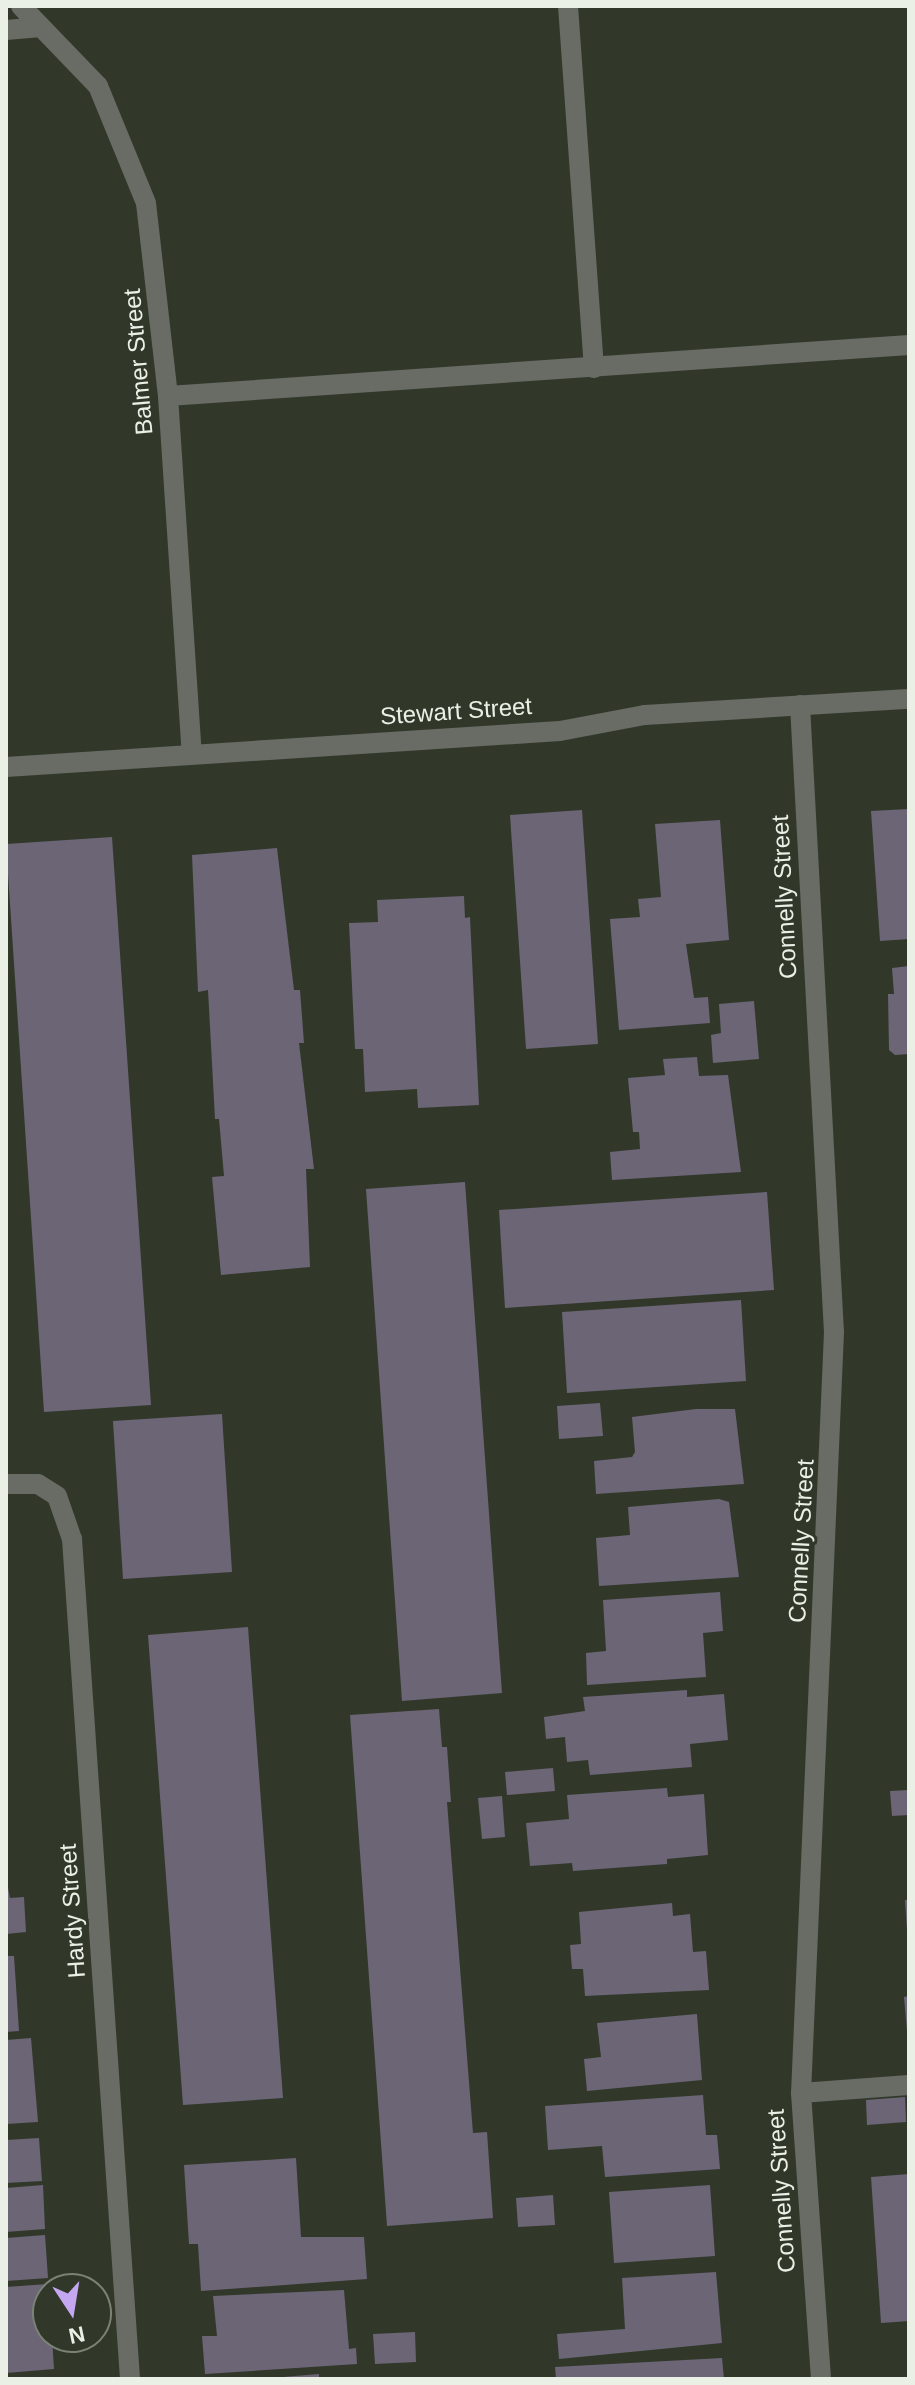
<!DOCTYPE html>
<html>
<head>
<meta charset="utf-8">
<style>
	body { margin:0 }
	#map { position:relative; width:915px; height:2385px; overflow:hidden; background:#31382a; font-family:Arial,sans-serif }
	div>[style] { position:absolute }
	.building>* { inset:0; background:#6b6576 }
	.minor>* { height:20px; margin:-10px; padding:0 10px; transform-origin:10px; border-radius:10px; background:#686c65 }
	span { translate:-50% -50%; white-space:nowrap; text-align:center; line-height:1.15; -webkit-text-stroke:6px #31382a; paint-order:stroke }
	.street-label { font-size:24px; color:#ebf0e7 }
	.frame { position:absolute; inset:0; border:8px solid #ebf0e7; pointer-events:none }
	.north { position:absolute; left:32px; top:2273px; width:80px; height:80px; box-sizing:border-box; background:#31382a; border:2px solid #7b8276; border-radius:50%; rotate:168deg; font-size:22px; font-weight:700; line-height:32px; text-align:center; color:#ebf0e7 }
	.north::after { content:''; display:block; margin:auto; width:28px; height:36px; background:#c4a7f1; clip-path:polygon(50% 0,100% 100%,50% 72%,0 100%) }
</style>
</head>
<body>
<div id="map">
	<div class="building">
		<div style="clip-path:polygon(909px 809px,909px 939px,880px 941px,871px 811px)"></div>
		<div style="clip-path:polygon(582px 810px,598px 1044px,526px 1049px,510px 815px)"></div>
		<div style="clip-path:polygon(720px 820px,729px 940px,686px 944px,694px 998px,708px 997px,710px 1023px,619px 1030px,610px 919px,640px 917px,638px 899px,661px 897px,655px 824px)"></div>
		<div style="clip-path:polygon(112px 837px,151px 1405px,44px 1412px,6px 844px)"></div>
		<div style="clip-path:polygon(277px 848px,294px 990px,300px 990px,304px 1043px,299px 1043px,314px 1169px,306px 1169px,310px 1267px,221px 1275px,212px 1177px,224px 1176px,219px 1119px,215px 1119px,208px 990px,198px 992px,192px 855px)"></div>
		<div style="clip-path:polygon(464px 896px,465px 918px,470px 917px,479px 1105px,418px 1108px,417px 1089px,365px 1092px,363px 1049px,355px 1049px,349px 923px,378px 922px,377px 900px)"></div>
		<div style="clip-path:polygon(909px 966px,909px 1054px,895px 1055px,889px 1050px,888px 994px,894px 994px,892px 968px)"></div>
		<div style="clip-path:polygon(754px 1001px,759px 1059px,713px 1063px,711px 1035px,721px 1033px,719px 1004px)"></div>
		<div style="clip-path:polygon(697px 1057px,699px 1076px,728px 1075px,741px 1172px,612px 1180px,610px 1152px,640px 1149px,639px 1132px,633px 1132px,628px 1078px,665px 1075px,663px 1059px)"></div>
		<div style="clip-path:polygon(465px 1182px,502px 1693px,402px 1701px,366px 1189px)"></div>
		<div style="clip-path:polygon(767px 1192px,774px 1290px,505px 1308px,499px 1210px)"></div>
		<div style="clip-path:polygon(741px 1300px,746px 1381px,567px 1393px,562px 1312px)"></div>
		<div style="clip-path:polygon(600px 1403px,603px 1436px,559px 1439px,557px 1406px)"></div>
		<div style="clip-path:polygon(696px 1409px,735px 1409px,744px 1484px,596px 1494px,594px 1461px,632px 1457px,635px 1452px,632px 1417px)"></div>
		<div style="clip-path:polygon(222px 1414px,232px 1572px,123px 1579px,113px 1421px)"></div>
		<div style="clip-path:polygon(719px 1499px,729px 1502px,739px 1577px,599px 1586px,596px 1538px,630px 1535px,628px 1507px)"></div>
		<div style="clip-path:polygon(720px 1592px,723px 1631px,703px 1633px,706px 1677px,587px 1685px,586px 1653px,606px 1651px,603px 1600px)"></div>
		<div style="clip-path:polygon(248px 1627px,283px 2098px,183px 2105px,148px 1635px)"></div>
		<div style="clip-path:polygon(687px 1690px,687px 1697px,724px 1694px,728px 1740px,690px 1744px,692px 1767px,590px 1775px,588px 1760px,567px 1762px,565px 1737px,546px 1739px,544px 1717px,585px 1711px,583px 1697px)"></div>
		<div style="clip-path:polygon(439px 1709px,442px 1747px,447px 1747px,451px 1802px,447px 1802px,473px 2133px,487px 2132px,493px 2218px,387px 2226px,350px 1715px)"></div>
		<div style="clip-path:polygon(553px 1768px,555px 1791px,507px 1795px,505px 1772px)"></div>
		<div style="clip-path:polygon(667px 1788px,668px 1797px,704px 1794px,708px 1855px,667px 1859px,667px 1864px,573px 1871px,572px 1863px,530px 1866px,526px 1823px,569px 1819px,567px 1795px)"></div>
		<div style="clip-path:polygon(909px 1790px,909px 1815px,892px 1816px,890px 1791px)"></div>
		<div style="clip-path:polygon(502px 1796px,505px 1837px,482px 1839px,478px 1798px)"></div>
		<div style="clip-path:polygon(6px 1877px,10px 1898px,24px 1897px,26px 1932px,6px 1934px)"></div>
		<div style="clip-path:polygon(905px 1900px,909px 1900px,909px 1930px,907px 1930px)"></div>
		<div style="clip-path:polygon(672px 1903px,673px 1916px,690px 1914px,693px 1952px,706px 1951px,709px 1990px,585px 1996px,583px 1969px,572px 1969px,570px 1945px,581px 1944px,579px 1912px)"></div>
		<div style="clip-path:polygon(6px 1956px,14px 1956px,19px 2031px,6px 2032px)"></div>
		<div style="clip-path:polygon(909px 1996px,909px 2031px,907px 2031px,904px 1997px)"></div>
		<div style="clip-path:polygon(697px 2014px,702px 2080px,587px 2091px,584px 2059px,601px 2057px,597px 2023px)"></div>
		<div style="clip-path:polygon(31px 2038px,38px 2122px,6px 2124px,6px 2040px)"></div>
		<div style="clip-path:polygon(703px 2095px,706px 2135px,717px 2135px,720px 2169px,605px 2177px,602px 2146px,548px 2150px,545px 2106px)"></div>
		<div style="clip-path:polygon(905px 2097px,906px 2122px,867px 2125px,866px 2100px)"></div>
		<div style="clip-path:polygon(39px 2138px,42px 2181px,6px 2183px,6px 2140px)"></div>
		<div style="clip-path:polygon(296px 2158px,301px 2237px,364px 2237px,367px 2279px,201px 2291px,198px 2244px,189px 2244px,184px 2165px)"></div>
		<div style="clip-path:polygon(909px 2174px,909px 2321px,881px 2323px,871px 2177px)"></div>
		<div style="clip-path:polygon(43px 2185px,45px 2229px,6px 2232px,6px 2188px)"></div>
		<div style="clip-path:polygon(710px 2185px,715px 2256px,614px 2263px,609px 2192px)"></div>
		<div style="clip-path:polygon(553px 2195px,555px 2225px,518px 2227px,516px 2198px)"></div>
		<div style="clip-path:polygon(45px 2235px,48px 2278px,6px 2281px,6px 2238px)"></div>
		<div style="clip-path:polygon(716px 2272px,722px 2343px,559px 2359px,557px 2334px,625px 2329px,622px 2278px)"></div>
		<div style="clip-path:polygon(48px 2284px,48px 2337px,52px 2337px,54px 2369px,6px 2373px,6px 2287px)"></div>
		<div style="clip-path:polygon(344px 2290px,349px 2349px,356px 2348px,357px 2364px,205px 2374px,202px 2336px,217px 2336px,213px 2296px)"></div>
		<div style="clip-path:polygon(415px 2332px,416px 2362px,375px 2364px,373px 2334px)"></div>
		<div style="clip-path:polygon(722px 2358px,724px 2379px,556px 2379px,555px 2367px)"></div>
		<div style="clip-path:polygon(319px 2374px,319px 2379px,283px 2379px,283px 2377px)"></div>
	</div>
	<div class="minor">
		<div style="left:21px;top:6px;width:111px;rotate:46.1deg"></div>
		<div style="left:98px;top:86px;width:126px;rotate:67.7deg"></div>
		<div style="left:146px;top:203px;width:194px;rotate:83.5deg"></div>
		<div style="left:168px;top:396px;width:359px;rotate:86.2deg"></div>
		<div style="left:568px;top:6px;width:363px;rotate:85.9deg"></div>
		<div style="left:6px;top:30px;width:35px;rotate:-5deg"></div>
		<div style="left:168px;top:396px;width:743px;rotate:-3.94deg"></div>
		<div style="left:800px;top:705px;width:628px;rotate:86.9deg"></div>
		<div style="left:834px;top:1332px;width:762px;rotate:92.48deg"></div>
		<div style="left:801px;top:2093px;width:287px;rotate:86deg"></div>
		<div style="left:6px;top:767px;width:555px;rotate:-3.72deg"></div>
		<div style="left:560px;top:731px;width:86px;rotate:-10.7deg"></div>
		<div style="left:645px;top:715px;width:264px;rotate:-3.5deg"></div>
		<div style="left:6px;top:1484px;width:32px"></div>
		<div style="left:38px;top:1484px;width:22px;rotate:32deg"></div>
		<div style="left:57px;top:1496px;width:46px;rotate:70.8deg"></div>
		<div style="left:72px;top:1539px;width:842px;rotate:86.05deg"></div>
		<div style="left:801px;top:2093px;width:108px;rotate:-4.2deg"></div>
	</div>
	<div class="street-label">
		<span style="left:138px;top:362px;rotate:-95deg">Balmer Street</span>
		<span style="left:456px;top:711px;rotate:-4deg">Stewart Street</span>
		<span style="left:784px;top:897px;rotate:-93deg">Connelly Street</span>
		<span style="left:801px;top:1541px;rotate:-87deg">Connelly Street</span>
		<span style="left:72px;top:1911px;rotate:-94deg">Hardy Street</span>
		<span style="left:781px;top:2191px;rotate:-94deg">Connelly Street</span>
	</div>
	<div class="frame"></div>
	<div class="north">N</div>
</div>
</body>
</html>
